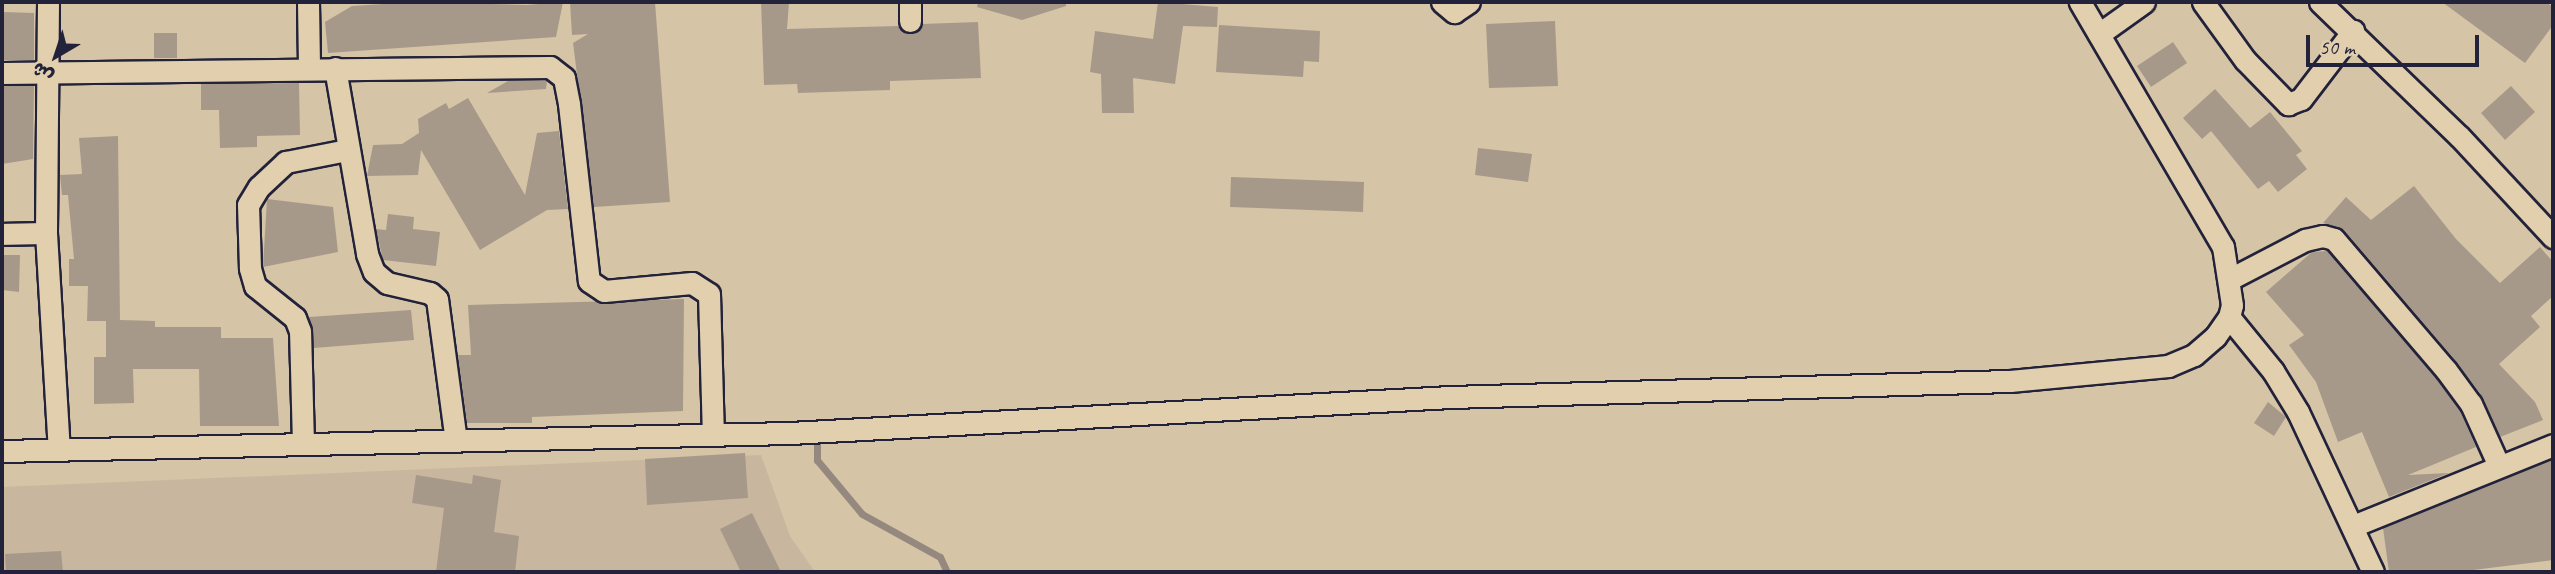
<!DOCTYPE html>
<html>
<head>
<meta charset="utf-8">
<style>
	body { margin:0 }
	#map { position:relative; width:2555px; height:574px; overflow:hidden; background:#d6c4a6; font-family:Caveat,"Playpen Sans Arabic",sans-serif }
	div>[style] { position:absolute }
	.built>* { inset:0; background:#c8b79e }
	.stream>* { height:7px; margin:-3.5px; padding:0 3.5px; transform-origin:3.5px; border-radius:3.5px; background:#94887f }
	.building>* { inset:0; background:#a7998a }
	.roads { filter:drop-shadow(2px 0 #22223b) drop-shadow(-2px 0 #22223b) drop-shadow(0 2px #22223b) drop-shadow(0 -2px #22223b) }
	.minor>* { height:21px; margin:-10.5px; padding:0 10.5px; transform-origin:10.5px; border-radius:10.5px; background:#e1cfad }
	span { translate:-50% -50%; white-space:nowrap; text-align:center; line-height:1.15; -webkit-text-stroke:5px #e1cfad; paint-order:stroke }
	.frame { position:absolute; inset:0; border:4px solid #22223b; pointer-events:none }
	.north { position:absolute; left:21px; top:21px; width:70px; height:70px; -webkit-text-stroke:5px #e1cfad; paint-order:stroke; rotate:219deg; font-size:19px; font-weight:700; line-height:28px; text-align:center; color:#22223b }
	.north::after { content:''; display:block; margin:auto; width:24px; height:32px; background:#22223b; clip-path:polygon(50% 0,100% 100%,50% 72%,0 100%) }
	.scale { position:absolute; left:2306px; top:35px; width:173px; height:32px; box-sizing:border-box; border:4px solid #22223b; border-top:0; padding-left:9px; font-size:21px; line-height:24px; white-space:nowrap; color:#22223b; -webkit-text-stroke:5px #e1cfad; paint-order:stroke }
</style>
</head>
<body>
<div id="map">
	<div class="built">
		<div style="clip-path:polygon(761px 455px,790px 536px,815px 572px,2px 572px,2px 487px)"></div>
	</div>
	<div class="stream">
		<div style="left:817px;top:443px;width:17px;rotate:90deg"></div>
		<div style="left:817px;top:460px;width:70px;rotate:50.2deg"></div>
		<div style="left:862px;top:514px;width:89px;rotate:28.9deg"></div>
		<div style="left:940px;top:557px;width:17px;rotate:65deg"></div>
	</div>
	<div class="building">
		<div style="clip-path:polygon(416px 2px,527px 5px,563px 2px,556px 37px,328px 53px,325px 22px,352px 6px)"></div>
		<div style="clip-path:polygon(570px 2px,655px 2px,670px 202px,594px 207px,573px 43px,588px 34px,572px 35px)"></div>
		<div style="clip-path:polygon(761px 2px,789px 2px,787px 29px,898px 26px,911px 34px,922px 24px,978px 22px,981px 78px,890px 81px,890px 90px,798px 93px,797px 84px,764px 85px)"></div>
		<div style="clip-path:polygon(978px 2px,1066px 2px,1066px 6px,1022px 20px,977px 7px)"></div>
		<div style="clip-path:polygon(1158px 2px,1218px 7px,1217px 27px,1183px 26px,1175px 84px,1133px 78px,1134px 113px,1102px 113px,1101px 74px,1090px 72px,1095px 31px,1153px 39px)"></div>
		<div style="clip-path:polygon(2442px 2px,2546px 2px,2553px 7px,2553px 25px,2525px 63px)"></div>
		<div style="clip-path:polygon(2px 12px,34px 13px,34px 60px,2px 60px)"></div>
		<div style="clip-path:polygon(1555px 21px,1558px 86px,1489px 88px,1486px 24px)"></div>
		<div style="clip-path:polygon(1219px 25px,1320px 31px,1319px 62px,1304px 61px,1303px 77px,1216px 72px)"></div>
		<div style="clip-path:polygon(154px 33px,177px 33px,177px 58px,154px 58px)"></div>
		<div style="clip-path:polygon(2173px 42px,2187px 63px,2151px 87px,2137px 66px)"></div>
		<div style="clip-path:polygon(508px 81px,546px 80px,547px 81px,546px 89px,487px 93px)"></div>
		<div style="clip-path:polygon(299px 83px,300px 135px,257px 136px,257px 147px,220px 148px,219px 110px,201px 110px,201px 84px)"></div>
		<div style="clip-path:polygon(2px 86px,34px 86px,33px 159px,2px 164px)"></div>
		<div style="clip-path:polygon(2511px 86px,2535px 112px,2505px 140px,2481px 113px)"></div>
		<div style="clip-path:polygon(2215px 89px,2250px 128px,2270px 112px,2302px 151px,2296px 155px,2307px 169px,2278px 192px,2269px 181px,2258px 189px,2211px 131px,2202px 139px,2183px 118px)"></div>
		<div style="clip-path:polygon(468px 98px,525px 195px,537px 133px,559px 131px,568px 209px,547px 210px,480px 250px,421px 150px,418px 175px,367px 176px,373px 145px,402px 144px,419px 133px,418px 119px,446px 103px,449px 109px)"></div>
		<div style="clip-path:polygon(118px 136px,120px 320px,155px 321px,155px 327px,221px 327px,221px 338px,273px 338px,279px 426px,200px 426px,199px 369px,133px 369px,134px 403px,94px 404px,94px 357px,106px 357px,106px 321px,87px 321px,88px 286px,69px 286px,69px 259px,74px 259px,68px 195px,62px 195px,60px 175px,82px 174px,79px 138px)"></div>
		<div style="clip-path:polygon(1478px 148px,1532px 154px,1528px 182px,1475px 175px)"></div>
		<div style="clip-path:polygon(1231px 177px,1364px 182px,1363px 212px,1230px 207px)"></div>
		<div style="clip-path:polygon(2414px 186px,2456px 239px,2500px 283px,2540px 247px,2553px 262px,2553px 296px,2531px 316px,2540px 327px,2499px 364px,2535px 402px,2543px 420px,2500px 437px,2482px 396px,2456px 361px,2344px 230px,2323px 223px,2346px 197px,2371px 220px)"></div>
		<div style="clip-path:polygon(267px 199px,333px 207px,338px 252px,263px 267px)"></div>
		<div style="clip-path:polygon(388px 214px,414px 217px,413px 229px,440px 232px,436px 266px,383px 260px,376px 229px,386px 230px)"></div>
		<div style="clip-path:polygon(2327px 251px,2436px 378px,2460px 411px,2476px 447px,2408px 475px,2449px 473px,2389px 497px,2362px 432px,2338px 442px,2316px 382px,2289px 345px,2304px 335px,2266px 292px,2312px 252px)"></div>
		<div style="clip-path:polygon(2px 255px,20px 255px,19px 292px,2px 290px)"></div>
		<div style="clip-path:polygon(684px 299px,683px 411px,532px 417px,532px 423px,467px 423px,458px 355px,471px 355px,468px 305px)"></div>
		<div style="clip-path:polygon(411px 310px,414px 340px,314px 348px,309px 317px)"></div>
		<div style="clip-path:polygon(2268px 402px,2286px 417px,2274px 436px,2254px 423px)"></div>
		<div style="clip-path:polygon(745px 453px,748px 498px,647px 505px,645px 459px)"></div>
		<div style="clip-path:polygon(2553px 459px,2553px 560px,2457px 572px,2389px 572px,2383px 528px)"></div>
		<div style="clip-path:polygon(416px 475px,472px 484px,473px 475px,501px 480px,494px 532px,519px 536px,515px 572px,436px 572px,444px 508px,412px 503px)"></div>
		<div style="clip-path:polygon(752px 513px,781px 572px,741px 572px,720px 529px)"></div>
		<div style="clip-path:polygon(61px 551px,63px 572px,6px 572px,5px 554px)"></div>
	</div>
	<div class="roads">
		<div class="minor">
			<div style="left:48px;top:2px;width:231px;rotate:90.5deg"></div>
			<div style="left:46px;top:233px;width:217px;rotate:86.6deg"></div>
			<div style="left:308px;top:2px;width:66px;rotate:89.1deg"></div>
			<div style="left:910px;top:2px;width:19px;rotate:90deg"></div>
			<div style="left:1442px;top:2px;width:16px;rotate:40deg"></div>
			<div style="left:1454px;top:12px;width:18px;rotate:-34deg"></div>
			<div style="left:2203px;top:2px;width:72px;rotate:54.1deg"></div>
			<div style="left:2245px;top:60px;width:62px;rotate:45.7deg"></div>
			<div style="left:2288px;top:104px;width:14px;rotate:-21deg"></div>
			<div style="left:2301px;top:99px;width:86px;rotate:-52.6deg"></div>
			<div style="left:2320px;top:2px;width:194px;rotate:44deg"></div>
			<div style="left:2460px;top:137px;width:137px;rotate:47.1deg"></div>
			<div style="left:2099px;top:34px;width:55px;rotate:-35.4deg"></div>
			<div style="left:335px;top:68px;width:189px;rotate:80.2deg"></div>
			<div style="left:367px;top:254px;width:19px;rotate:69deg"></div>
			<div style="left:374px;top:272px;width:17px;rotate:40deg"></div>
			<div style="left:387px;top:283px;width:44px;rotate:13.1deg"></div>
			<div style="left:430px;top:293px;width:9px;rotate:41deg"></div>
			<div style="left:437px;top:299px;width:143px;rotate:82.4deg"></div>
			<div style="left:2px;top:73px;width:548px;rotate:-0.63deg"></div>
			<div style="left:550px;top:67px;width:18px;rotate:38deg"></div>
			<div style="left:564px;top:78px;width:26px;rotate:79deg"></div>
			<div style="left:569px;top:104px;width:178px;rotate:83.6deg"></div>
			<div style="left:589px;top:281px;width:18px;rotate:34deg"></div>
			<div style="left:604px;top:291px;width:88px;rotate:-5.2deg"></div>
			<div style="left:692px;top:283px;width:20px;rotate:33deg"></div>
			<div style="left:709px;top:294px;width:140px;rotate:88.4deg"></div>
			<div style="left:2px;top:234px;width:44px;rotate:-1.3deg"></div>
			<div style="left:2230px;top:279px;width:85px;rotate:-27.5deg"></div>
			<div style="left:2305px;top:240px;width:18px;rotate:-13deg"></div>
			<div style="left:2323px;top:236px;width:11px;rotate:15deg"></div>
			<div style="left:2334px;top:239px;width:172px;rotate:49.5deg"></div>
			<div style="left:2446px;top:370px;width:42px;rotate:53.7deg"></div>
			<div style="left:2471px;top:404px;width:68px;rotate:65.7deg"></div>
			<div style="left:2229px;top:317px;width:70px;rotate:50.8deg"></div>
			<div style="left:2273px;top:371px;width:48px;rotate:58.6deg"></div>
			<div style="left:2298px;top:412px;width:177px;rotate:64.9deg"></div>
			<div style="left:303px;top:444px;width:113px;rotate:-91.5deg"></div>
			<div style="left:300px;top:331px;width:14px;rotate:-111deg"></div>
			<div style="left:295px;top:318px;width:51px;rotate:-141.3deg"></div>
			<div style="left:255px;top:286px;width:19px;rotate:-106deg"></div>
			<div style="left:250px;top:268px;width:63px;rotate:-91.8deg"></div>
			<div style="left:248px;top:205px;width:21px;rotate:-59deg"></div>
			<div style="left:259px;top:187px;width:37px;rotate:-43deg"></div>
			<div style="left:286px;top:162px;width:62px;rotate:-11.1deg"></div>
			<div style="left:2px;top:451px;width:788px;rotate:-1.31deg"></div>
			<div style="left:790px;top:433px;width:661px;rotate:-3.12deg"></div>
			<div style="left:1450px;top:397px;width:560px;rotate:-1.64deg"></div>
			<div style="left:2010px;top:381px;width:159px;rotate:-5.4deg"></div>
			<div style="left:2168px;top:366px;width:28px;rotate:-23deg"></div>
			<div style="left:2194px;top:355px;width:28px;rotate:-41deg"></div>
			<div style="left:2215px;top:337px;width:24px;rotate:-55deg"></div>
			<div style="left:2229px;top:317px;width:12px;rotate:-76deg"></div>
			<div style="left:2232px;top:305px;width:59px;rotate:-98.8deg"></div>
			<div style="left:2223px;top:247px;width:284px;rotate:-120.3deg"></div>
			<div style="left:2353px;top:526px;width:216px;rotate:-22deg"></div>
		</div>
	</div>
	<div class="frame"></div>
	<div class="north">ش</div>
	<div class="scale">50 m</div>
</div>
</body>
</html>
